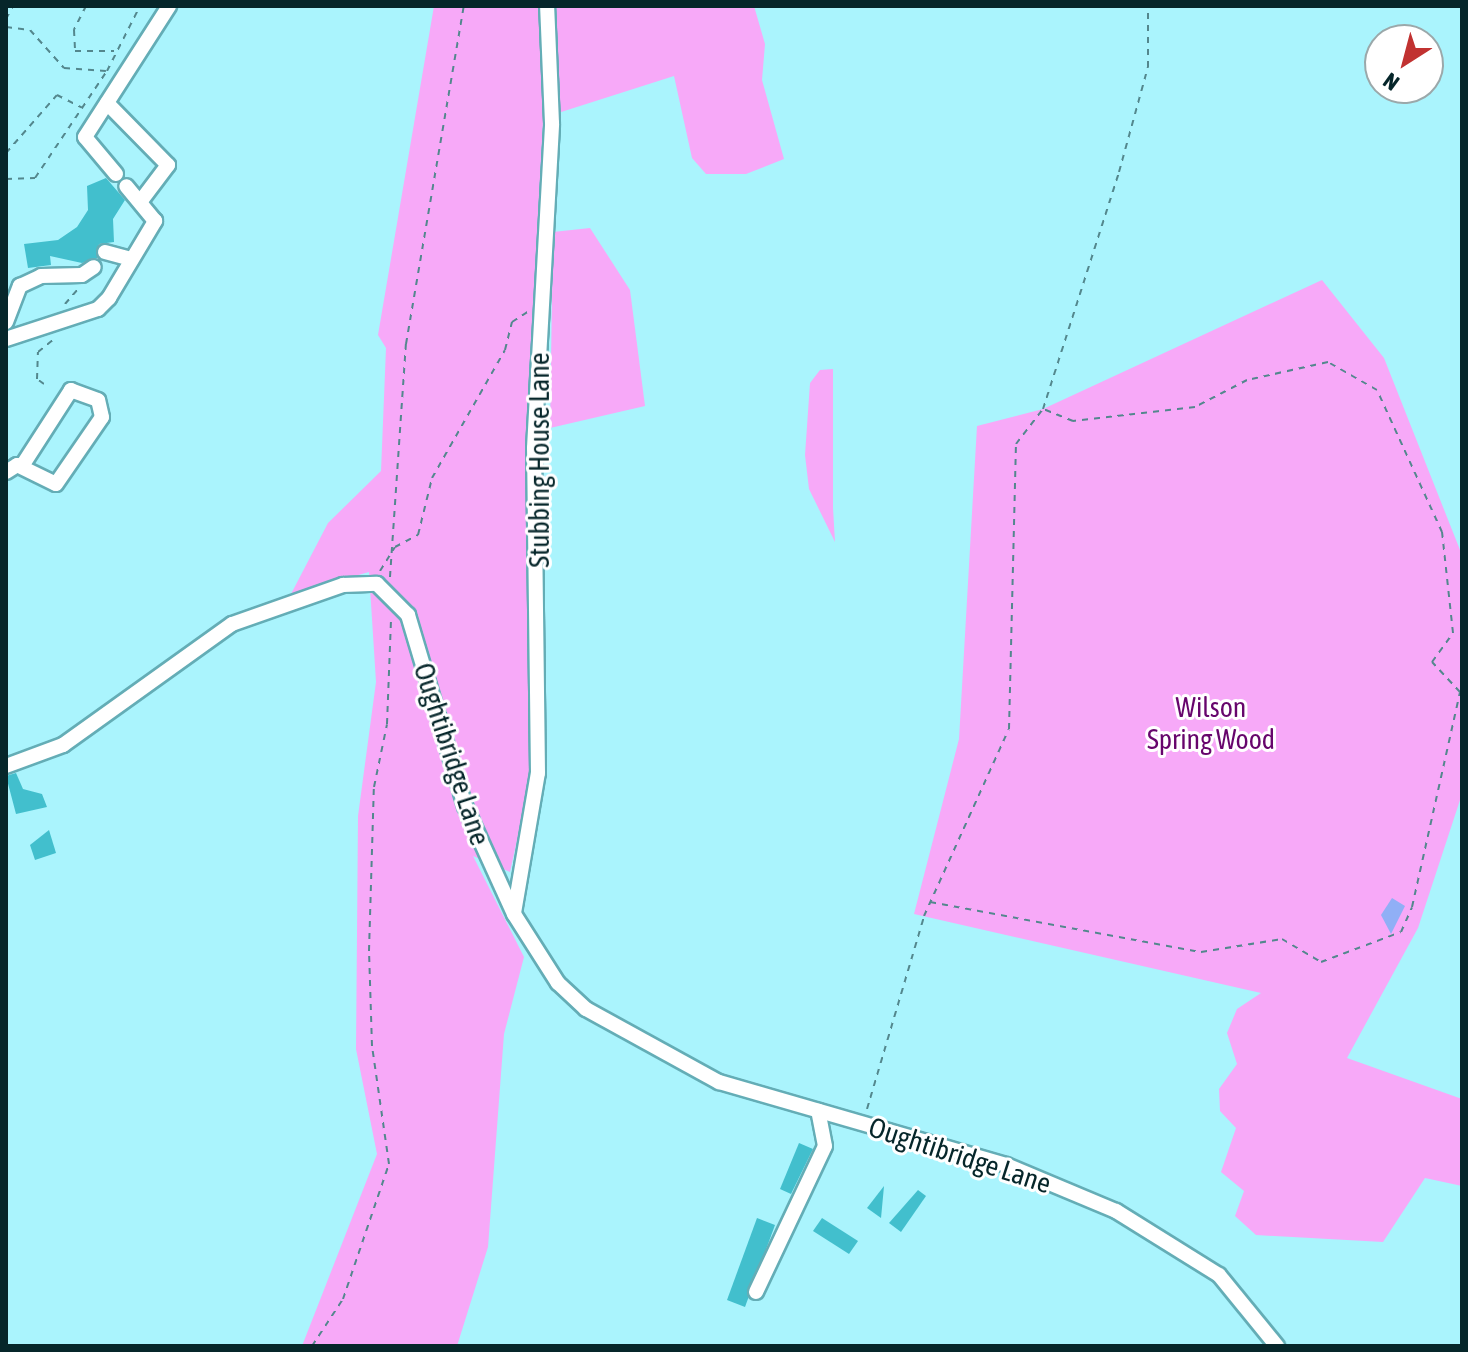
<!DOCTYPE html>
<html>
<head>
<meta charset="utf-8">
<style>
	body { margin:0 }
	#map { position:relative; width:1468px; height:1352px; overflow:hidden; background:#aaf4fd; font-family:"Asap Condensed",sans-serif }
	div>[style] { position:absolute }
	.green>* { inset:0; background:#f7a9f8 }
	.water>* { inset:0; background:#90aff6 }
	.building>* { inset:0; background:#42bfcd }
	.path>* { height:2px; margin-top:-1px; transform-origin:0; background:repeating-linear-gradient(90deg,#53878d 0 6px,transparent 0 12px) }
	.roads { filter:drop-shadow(2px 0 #64adb6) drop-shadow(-2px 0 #64adb6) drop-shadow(0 2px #64adb6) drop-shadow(0 -2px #64adb6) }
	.minor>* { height:14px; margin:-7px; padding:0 7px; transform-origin:7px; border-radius:7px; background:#fff }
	span { translate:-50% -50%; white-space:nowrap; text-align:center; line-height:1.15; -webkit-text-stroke:6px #fff; paint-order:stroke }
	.street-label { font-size:28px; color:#06262a }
	.park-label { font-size:28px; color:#67056c }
	.frame { position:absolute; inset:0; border:8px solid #06262a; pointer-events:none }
	.north { position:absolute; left:1364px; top:24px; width:80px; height:80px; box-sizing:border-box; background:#fff; border:2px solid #9ba8aa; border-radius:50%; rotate:216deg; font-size:22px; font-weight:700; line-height:32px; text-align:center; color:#06262a }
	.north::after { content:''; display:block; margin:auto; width:28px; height:36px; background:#c13231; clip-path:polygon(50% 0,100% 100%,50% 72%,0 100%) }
</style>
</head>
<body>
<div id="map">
	<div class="green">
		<div style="clip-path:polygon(434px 6px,539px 6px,547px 46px,526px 446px,532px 772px,510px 872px,473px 856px,524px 957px,504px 1034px,488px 1247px,457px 1346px,302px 1346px,377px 1154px,356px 1049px,358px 816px,376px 682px,369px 572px,291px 594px,328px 523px,381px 471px,386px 348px,378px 335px)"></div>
		<div style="clip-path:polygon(551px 6px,754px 6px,765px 44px,762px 80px,784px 159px,746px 174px,706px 174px,692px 158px,674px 76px,558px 113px)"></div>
		<div style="clip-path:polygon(590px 228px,630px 290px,645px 406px,550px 428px,553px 232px)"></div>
		<div style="clip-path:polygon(1322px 280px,1384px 358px,1462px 555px,1462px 794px,1418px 928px,1347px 1058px,1462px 1099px,1462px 1186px,1425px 1178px,1383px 1242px,1256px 1235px,1235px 1216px,1244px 1191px,1221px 1172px,1236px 1128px,1220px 1111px,1219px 1089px,1237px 1064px,1227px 1033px,1237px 1009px,1261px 993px,914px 914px,959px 739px,977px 426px,1043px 409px)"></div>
		<div style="clip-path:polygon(833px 369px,833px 508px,835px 542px,809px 489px,805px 455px,810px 383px,820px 370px)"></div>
	</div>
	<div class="water">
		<div style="clip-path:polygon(1392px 898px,1405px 906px,1391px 934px,1381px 915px)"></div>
	</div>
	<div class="building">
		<div style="clip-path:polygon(106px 178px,125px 200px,113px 219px,114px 242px,99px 244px,97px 258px,82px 263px,50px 256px,51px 265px,28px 268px,24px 244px,58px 240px,77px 227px,88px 210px,87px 186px)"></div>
		<div style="clip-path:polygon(16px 773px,23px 789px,42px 794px,47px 807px,16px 814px,6px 776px)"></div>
		<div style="clip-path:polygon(49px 830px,56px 853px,35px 860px,30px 845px)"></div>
		<div style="clip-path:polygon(799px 1143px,813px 1149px,791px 1194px,780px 1189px)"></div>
		<div style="clip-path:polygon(884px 1186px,881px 1218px,867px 1208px)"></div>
		<div style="clip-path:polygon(918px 1190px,926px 1196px,901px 1232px,889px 1223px)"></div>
		<div style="clip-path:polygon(757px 1218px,775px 1225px,745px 1307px,727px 1300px)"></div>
		<div style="clip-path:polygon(822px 1218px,858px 1241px,849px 1254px,813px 1231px)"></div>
	</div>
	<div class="path">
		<div style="left:86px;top:6px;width:27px;rotate:117deg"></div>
		<div style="left:74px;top:30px;width:21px;rotate:87deg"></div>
		<div style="left:75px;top:51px;width:39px"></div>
		<div style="left:6px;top:19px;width:15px;rotate:-62deg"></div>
		<div style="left:6px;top:27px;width:24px;rotate:7deg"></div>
		<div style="left:30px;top:30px;width:51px;rotate:48.2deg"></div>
		<div style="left:64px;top:68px;width:42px;rotate:4.1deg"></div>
		<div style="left:6px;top:153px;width:77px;rotate:-48.7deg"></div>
		<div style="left:57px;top:95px;width:28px;rotate:27deg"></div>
		<div style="left:6px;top:179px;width:29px;rotate:-2deg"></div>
		<div style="left:35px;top:178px;width:129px;rotate:-56.1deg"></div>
		<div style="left:107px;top:71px;width:73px;rotate:-63.1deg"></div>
		<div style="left:65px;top:304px;width:20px;rotate:-49deg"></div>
		<div style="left:44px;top:384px;width:9px;rotate:-144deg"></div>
		<div style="left:37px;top:379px;width:27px;rotate:-88deg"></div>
		<div style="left:38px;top:352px;width:21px;rotate:-39deg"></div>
		<div style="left:380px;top:571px;width:28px;rotate:-58deg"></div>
		<div style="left:395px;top:547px;width:26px;rotate:-28deg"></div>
		<div style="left:418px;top:535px;width:59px;rotate:-76.2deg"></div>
		<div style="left:432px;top:478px;width:147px;rotate:-60.3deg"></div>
		<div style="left:505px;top:350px;width:29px;rotate:-76deg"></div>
		<div style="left:512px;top:322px;width:20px;rotate:-33deg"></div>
		<div style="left:390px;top:577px;width:234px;rotate:-86.1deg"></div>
		<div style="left:406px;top:344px;width:343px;rotate:-80.3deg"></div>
		<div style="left:930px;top:902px;width:276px;rotate:10.5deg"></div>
		<div style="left:1201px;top:952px;width:82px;rotate:-9.1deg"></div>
		<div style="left:1282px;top:939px;width:45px;rotate:30.5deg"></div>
		<div style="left:1321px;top:962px;width:85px;rotate:-20.6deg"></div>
		<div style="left:1401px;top:932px;width:27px;rotate:-66deg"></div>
		<div style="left:1412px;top:907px;width:220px;rotate:-77.4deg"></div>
		<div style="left:1460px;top:692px;width:41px;rotate:-133deg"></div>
		<div style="left:1432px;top:662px;width:36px;rotate:-54deg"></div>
		<div style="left:1453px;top:633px;width:102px;rotate:-96.2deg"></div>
		<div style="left:1442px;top:532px;width:156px;rotate:-114.6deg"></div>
		<div style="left:1377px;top:390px;width:56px;rotate:-150.3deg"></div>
		<div style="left:1328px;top:362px;width:83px;rotate:167.5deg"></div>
		<div style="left:1247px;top:380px;width:59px;rotate:152.6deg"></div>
		<div style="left:1195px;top:407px;width:123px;rotate:173.5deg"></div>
		<div style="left:1073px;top:421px;width:32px;rotate:-158deg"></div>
		<div style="left:867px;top:1109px;width:201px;rotate:-73.5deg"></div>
		<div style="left:924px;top:916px;width:205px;rotate:-65.6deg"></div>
		<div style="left:1009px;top:729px;width:285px;rotate:-88.6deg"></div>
		<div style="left:1016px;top:444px;width:44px;rotate:-52.4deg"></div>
		<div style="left:1043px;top:409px;width:249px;rotate:-72.2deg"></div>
		<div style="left:1119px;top:172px;width:109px;rotate:-74.6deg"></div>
		<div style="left:1148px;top:67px;width:61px;rotate:-90deg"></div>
		<div style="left:312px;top:1346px;width:56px;rotate:-56.6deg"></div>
		<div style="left:343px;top:1299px;width:143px;rotate:-71.2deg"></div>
		<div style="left:389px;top:1164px;width:119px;rotate:-98.2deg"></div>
		<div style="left:372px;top:1046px;width:95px;rotate:-91.8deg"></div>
		<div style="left:369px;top:951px;width:164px;rotate:-88.3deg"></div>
		<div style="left:374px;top:787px;width:64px;rotate:-78.3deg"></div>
		<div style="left:387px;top:724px;width:106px;rotate:-87.8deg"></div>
	</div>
	<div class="roads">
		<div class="minor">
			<div style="left:107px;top:103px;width:87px;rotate:45.5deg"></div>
			<div style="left:168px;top:165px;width:46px;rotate:127.1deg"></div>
			<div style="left:116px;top:174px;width:48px;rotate:-130deg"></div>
			<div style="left:85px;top:137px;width:156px;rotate:-57.3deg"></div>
			<div style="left:105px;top:252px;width:27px;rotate:15deg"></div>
			<div style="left:6px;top:322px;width:39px;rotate:-69deg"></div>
			<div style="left:20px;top:286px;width:23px;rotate:-25deg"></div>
			<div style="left:41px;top:276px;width:41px;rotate:-1.4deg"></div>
			<div style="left:82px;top:275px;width:14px;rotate:-34deg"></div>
			<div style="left:6px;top:339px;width:97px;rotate:-18.1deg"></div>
			<div style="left:98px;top:309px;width:16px;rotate:-45deg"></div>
			<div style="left:109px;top:298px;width:90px;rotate:-59.1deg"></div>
			<div style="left:155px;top:221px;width:45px;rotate:-129.6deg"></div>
			<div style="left:6px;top:472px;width:13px;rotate:-32deg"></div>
			<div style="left:17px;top:465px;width:43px;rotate:26deg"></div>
			<div style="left:56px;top:484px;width:81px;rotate:-55.5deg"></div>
			<div style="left:102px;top:417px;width:17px;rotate:-103deg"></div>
			<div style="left:98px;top:400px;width:29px;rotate:-160deg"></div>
			<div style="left:71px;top:390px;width:90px;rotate:122.8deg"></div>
			<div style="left:6px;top:766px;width:61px;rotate:-20.2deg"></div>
			<div style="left:63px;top:745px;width:208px;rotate:-35.6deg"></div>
			<div style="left:232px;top:624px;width:118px;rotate:-19.4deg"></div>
			<div style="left:343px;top:585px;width:34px;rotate:-2deg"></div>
			<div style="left:377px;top:584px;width:44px;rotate:45deg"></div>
			<div style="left:408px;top:615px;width:199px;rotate:73.4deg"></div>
			<div style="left:465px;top:806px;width:119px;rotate:65.6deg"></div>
			<div style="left:514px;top:914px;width:82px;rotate:57.5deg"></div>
			<div style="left:558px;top:983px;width:38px;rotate:43deg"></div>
			<div style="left:586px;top:1009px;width:152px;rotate:28.8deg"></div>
			<div style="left:719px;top:1082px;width:299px;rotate:16.1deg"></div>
			<div style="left:1006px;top:1165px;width:119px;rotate:22.7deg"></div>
			<div style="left:1116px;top:1211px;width:121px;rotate:31.9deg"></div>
			<div style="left:1219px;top:1275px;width:92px;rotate:50.8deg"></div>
			<div style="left:514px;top:913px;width:142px;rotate:-80.3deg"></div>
			<div style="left:538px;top:773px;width:325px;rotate:-90.7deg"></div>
			<div style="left:534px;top:448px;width:325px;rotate:-86.8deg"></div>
			<div style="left:552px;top:123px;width:117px;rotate:-92.4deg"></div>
			<div style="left:756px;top:1292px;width:161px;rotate:-64.7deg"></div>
			<div style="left:825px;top:1146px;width:36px;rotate:-101deg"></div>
		</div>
	</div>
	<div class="street-label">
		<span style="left:539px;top:460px;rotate:-90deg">Stubbing House Lane</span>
		<span style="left:452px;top:754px;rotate:72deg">Oughtibridge Lane</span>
		<span style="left:960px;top:1155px;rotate:18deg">Oughtibridge Lane</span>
	</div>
	<div class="park-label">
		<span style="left:1211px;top:723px">Wilson<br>Spring Wood</span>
	</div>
	<div class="frame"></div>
	<div class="north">N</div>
</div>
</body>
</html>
